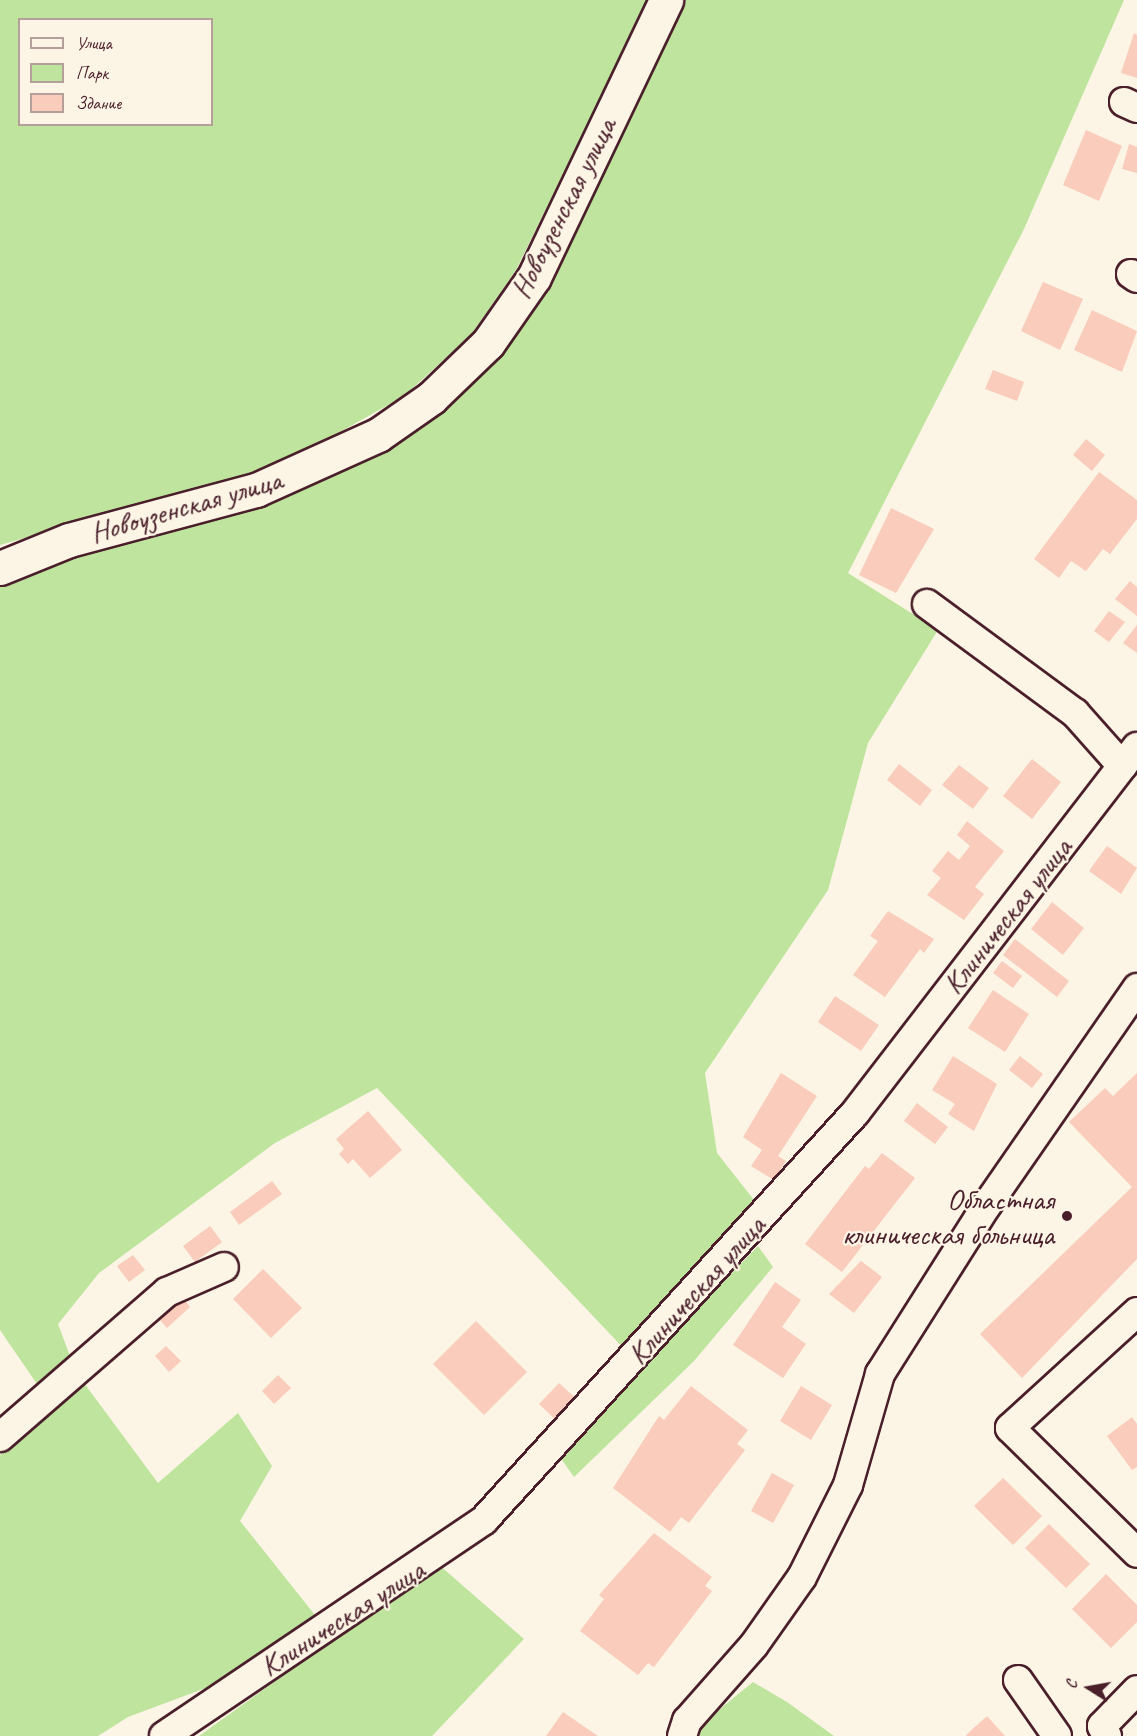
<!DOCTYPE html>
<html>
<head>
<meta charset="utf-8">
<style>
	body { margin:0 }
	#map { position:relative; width:1137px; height:1736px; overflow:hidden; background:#fcf5e5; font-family:Caveat,sans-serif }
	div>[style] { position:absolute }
	.green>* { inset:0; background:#bee49e }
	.building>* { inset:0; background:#f9ccbc }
	.roads { filter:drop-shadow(2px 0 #4a1f2b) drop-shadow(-2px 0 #4a1f2b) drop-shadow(0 2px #4a1f2b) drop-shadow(0 -2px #4a1f2b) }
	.minor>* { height:28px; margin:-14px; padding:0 14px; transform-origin:14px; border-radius:14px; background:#fcf5e5 }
	.major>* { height:33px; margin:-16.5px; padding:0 16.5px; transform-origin:16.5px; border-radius:16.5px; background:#fcf5e5 }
	.dots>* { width:16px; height:16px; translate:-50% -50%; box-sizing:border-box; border:3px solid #fcf5e5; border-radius:50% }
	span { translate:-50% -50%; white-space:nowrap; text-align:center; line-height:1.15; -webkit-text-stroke:4.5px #fcf5e5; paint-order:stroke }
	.street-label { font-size:30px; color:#4a1f2b }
	.poi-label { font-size:30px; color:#4a1f2b }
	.right { translate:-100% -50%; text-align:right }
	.legend { position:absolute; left:18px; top:18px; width:195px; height:108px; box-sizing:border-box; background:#fcf5e5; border:2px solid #b59f9b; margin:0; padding:8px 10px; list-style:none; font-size:18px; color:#4a1f2b }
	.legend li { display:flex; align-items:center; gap:12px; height:30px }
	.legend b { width:30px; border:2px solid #b59f9b }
	.north { position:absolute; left:1059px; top:1658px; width:60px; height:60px; -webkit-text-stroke:4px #fcf5e5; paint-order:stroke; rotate:281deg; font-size:16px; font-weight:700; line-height:24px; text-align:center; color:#4a1f2b }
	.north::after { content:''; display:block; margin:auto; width:21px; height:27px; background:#4a1f2b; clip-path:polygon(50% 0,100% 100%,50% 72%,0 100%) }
</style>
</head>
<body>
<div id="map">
	<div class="green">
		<div style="clip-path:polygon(evenodd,0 0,648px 0,516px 270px,471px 335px,404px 396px,283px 464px,0 545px,0 0,20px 20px,212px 20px,212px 124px,20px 124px,20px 20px)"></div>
		<div style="clip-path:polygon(685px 0,1124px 0,1024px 229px,848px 573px,938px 630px,868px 743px,828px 890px,705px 1073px,717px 1153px,758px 1205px,629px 1354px,377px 1088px,275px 1143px,99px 1273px,58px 1324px,73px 1364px,39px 1387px,0 1330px,0 585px,68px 558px,257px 509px,373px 457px,441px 413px,500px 358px,545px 291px)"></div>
		<div style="clip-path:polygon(758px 1246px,773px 1267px,694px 1361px,574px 1477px,557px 1453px)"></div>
		<div style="clip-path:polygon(81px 1379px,158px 1483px,238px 1413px,272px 1466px,240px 1521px,315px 1615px,211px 1686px,128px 1717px,98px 1736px,0 1736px,0 1455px)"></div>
		<div style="clip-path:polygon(438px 1564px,524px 1639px,432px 1736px,199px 1736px)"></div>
		<div style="clip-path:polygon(753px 1682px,787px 1702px,834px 1736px,697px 1736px,699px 1726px)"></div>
	</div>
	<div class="building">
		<div style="clip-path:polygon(1134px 33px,1137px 35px,1137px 78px,1121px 73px)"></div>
		<div style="clip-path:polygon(1086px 130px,1122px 146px,1099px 201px,1063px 185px)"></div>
		<div style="clip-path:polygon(1129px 144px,1137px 147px,1137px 173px,1122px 169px)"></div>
		<div style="clip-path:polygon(1043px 282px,1083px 299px,1060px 350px,1021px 331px)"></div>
		<div style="clip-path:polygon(1092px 310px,1137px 331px,1122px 372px,1074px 350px)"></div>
		<div style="clip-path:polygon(993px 370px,1024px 382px,1017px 401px,985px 389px)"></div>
		<div style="clip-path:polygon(1086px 439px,1105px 455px,1092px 471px,1073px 455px)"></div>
		<div style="clip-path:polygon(1099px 472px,1137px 500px,1137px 519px,1110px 554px,1103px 549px,1086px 571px,1071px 561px,1059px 578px,1034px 559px)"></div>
		<div style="clip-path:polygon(891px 508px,934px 529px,896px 593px,859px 575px)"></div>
		<div style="clip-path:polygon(1130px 581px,1137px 587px,1137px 616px,1115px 599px)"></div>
		<div style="clip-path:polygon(1109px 611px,1125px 622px,1109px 642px,1094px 631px)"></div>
		<div style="clip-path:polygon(1137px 625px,1137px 653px,1123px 643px)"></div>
		<div style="clip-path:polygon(1032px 759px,1061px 782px,1032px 819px,1003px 796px)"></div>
		<div style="clip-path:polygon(899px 764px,932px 790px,920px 806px,887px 780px)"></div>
		<div style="clip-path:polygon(959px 765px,989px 788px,973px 809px,942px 785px)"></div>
		<div style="clip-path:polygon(967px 821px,1004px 851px,975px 887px,984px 894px,964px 920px,927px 895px,941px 878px,932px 871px,948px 851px,959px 860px,970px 846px,957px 835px)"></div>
		<div style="clip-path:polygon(1107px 846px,1137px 868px,1121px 894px,1089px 871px)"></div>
		<div style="clip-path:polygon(1052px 902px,1084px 928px,1063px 955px,1031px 929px)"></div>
		<div style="clip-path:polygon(888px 911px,934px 939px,924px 953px,920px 949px,885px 997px,853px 975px,878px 941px,870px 936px)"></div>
		<div style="clip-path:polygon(1015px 939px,1069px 981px,1057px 997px,1003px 955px)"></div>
		<div style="clip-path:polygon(1002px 961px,1022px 976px,1013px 988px,993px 973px)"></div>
		<div style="clip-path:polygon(993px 990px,1029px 1014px,1005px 1052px,968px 1028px)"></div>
		<div style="clip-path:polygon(835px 996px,879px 1025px,861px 1051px,818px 1022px)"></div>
		<div style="clip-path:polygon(953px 1056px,997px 1084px,974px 1131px,948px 1114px,955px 1104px,932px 1090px)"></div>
		<div style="clip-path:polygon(1020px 1056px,1043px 1074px,1032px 1088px,1009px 1070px)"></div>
		<div style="clip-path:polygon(781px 1073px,817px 1096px,778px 1156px,786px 1161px,774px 1180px,751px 1166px,762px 1150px,743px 1137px)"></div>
		<div style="clip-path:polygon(1137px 1073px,1137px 1259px,1022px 1378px,980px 1334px,1132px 1187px,1069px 1122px,1105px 1088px,1113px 1096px)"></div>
		<div style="clip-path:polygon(917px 1103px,948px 1127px,935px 1144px,904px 1121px)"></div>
		<div style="clip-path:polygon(368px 1111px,402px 1150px,370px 1178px,353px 1159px,348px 1164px,339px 1154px,344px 1149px,336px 1139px)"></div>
		<div style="clip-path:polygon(882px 1153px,915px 1178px,842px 1272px,805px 1244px,865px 1166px,869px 1169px)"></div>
		<div style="clip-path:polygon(272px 1181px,282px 1194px,239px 1225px,230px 1212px)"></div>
		<div style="clip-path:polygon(210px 1226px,222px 1242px,195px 1262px,183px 1246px)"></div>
		<div style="clip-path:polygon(133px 1255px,145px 1270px,129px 1282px,117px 1266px)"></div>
		<div style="clip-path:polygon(861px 1261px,882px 1277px,854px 1313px,829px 1294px)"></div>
		<div style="clip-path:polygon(263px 1269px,302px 1308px,271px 1338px,233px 1299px)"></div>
		<div style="clip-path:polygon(775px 1282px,801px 1300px,782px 1327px,806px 1344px,783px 1378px,733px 1345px)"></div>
		<div style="clip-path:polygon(184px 1299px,190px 1307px,167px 1328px,160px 1320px)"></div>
		<div style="clip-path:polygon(476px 1321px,527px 1372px,484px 1415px,433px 1364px)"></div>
		<div style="clip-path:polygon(166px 1346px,181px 1361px,169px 1372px,155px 1356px)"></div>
		<div style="clip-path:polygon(278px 1375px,291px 1388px,274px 1404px,262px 1391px)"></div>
		<div style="clip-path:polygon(559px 1383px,580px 1402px,560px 1424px,539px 1404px)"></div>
		<div style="clip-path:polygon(691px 1386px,748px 1430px,737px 1444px,745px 1450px,689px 1523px,681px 1517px,670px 1532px,613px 1488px,659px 1416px,664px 1420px)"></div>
		<div style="clip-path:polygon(801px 1386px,832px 1405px,811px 1440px,780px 1421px)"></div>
		<div style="clip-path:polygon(1132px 1417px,1137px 1424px,1137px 1467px,1132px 1470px,1107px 1436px)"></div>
		<div style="clip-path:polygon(772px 1473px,794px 1485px,773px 1523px,751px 1511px)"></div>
		<div style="clip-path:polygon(1003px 1478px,1042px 1516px,1013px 1545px,974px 1506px)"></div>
		<div style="clip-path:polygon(1049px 1524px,1090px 1564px,1066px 1588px,1025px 1548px)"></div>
		<div style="clip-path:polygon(654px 1533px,712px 1577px,705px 1586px,712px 1591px,654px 1667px,648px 1663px,638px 1675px,580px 1631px,604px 1599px,599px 1595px)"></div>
		<div style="clip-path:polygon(1106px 1574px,1137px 1605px,1137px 1622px,1111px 1648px,1072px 1609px)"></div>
		<div style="clip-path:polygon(563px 1712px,598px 1736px,546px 1736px)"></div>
		<div style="clip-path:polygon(987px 1716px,1005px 1736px,967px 1736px,966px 1735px)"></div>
	</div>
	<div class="roads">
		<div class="minor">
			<div style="left:1124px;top:102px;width:14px;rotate:25deg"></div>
			<div style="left:1131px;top:274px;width:7px;rotate:34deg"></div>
			<div style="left:927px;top:604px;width:184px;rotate:36.4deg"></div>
			<div style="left:1075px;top:713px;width:71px;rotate:48.4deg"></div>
			<div style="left:1137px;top:1312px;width:172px;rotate:137.6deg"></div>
			<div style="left:1010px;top:1428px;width:178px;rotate:44.5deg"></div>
			<div style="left:0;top:1437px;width:221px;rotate:-41deg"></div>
			<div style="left:167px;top:1292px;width:62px;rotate:-23.7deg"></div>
			<div style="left:1018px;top:1680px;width:68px;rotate:55.1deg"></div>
			<div style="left:164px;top:1736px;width:386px;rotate:-34deg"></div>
			<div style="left:484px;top:1520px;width:551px;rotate:-47.65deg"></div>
			<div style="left:855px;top:1113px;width:462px;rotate:-52.4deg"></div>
			<div style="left:682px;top:1736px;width:16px;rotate:-72deg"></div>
			<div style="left:687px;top:1721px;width:101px;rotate:-48.6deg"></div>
			<div style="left:754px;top:1645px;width:83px;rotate:-54.8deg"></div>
			<div style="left:802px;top:1577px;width:103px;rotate:-63.4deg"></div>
			<div style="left:848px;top:1485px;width:116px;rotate:-73.9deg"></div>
			<div style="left:880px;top:1374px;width:200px;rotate:-57.7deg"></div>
			<div style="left:987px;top:1205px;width:264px;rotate:-55.3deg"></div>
			<div style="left:1107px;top:1736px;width:11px;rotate:-117deg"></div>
			<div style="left:1102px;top:1726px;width:50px;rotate:-45.8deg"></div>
		</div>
		<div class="major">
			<div style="left:0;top:568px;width:74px;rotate:-22.1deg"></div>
			<div style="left:69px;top:540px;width:194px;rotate:-15deg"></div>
			<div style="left:256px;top:490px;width:134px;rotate:-24.3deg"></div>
			<div style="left:378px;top:435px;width:65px;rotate:-34.9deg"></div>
			<div style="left:431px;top:398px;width:79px;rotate:-44deg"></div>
			<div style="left:488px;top:343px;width:80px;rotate:-55.1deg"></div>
			<div style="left:534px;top:277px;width:307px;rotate:-64.5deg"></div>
		</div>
	</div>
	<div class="dots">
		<div style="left:1067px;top:1216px;background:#4a1f2b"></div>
	</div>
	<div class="street-label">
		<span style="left:563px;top:208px;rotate:-63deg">Новоузенская улица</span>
		<span style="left:186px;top:506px;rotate:-16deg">Новоузенская улица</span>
		<span style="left:1007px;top:916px;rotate:-52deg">Клиническая улица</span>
		<span style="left:696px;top:1290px;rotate:-48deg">Клиническая улица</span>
		<span style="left:342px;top:1618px;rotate:-33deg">Клиническая улица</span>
	</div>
	<div class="poi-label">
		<span class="right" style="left:1054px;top:1216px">Областная<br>клиническая больница</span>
	</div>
	<ul class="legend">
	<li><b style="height:8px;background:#fcf5e5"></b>Улица</li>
	<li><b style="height:16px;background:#bee49e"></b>Парк</li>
	<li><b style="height:16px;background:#f9ccbc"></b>Здание</li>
	</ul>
	<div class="north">С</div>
</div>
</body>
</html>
